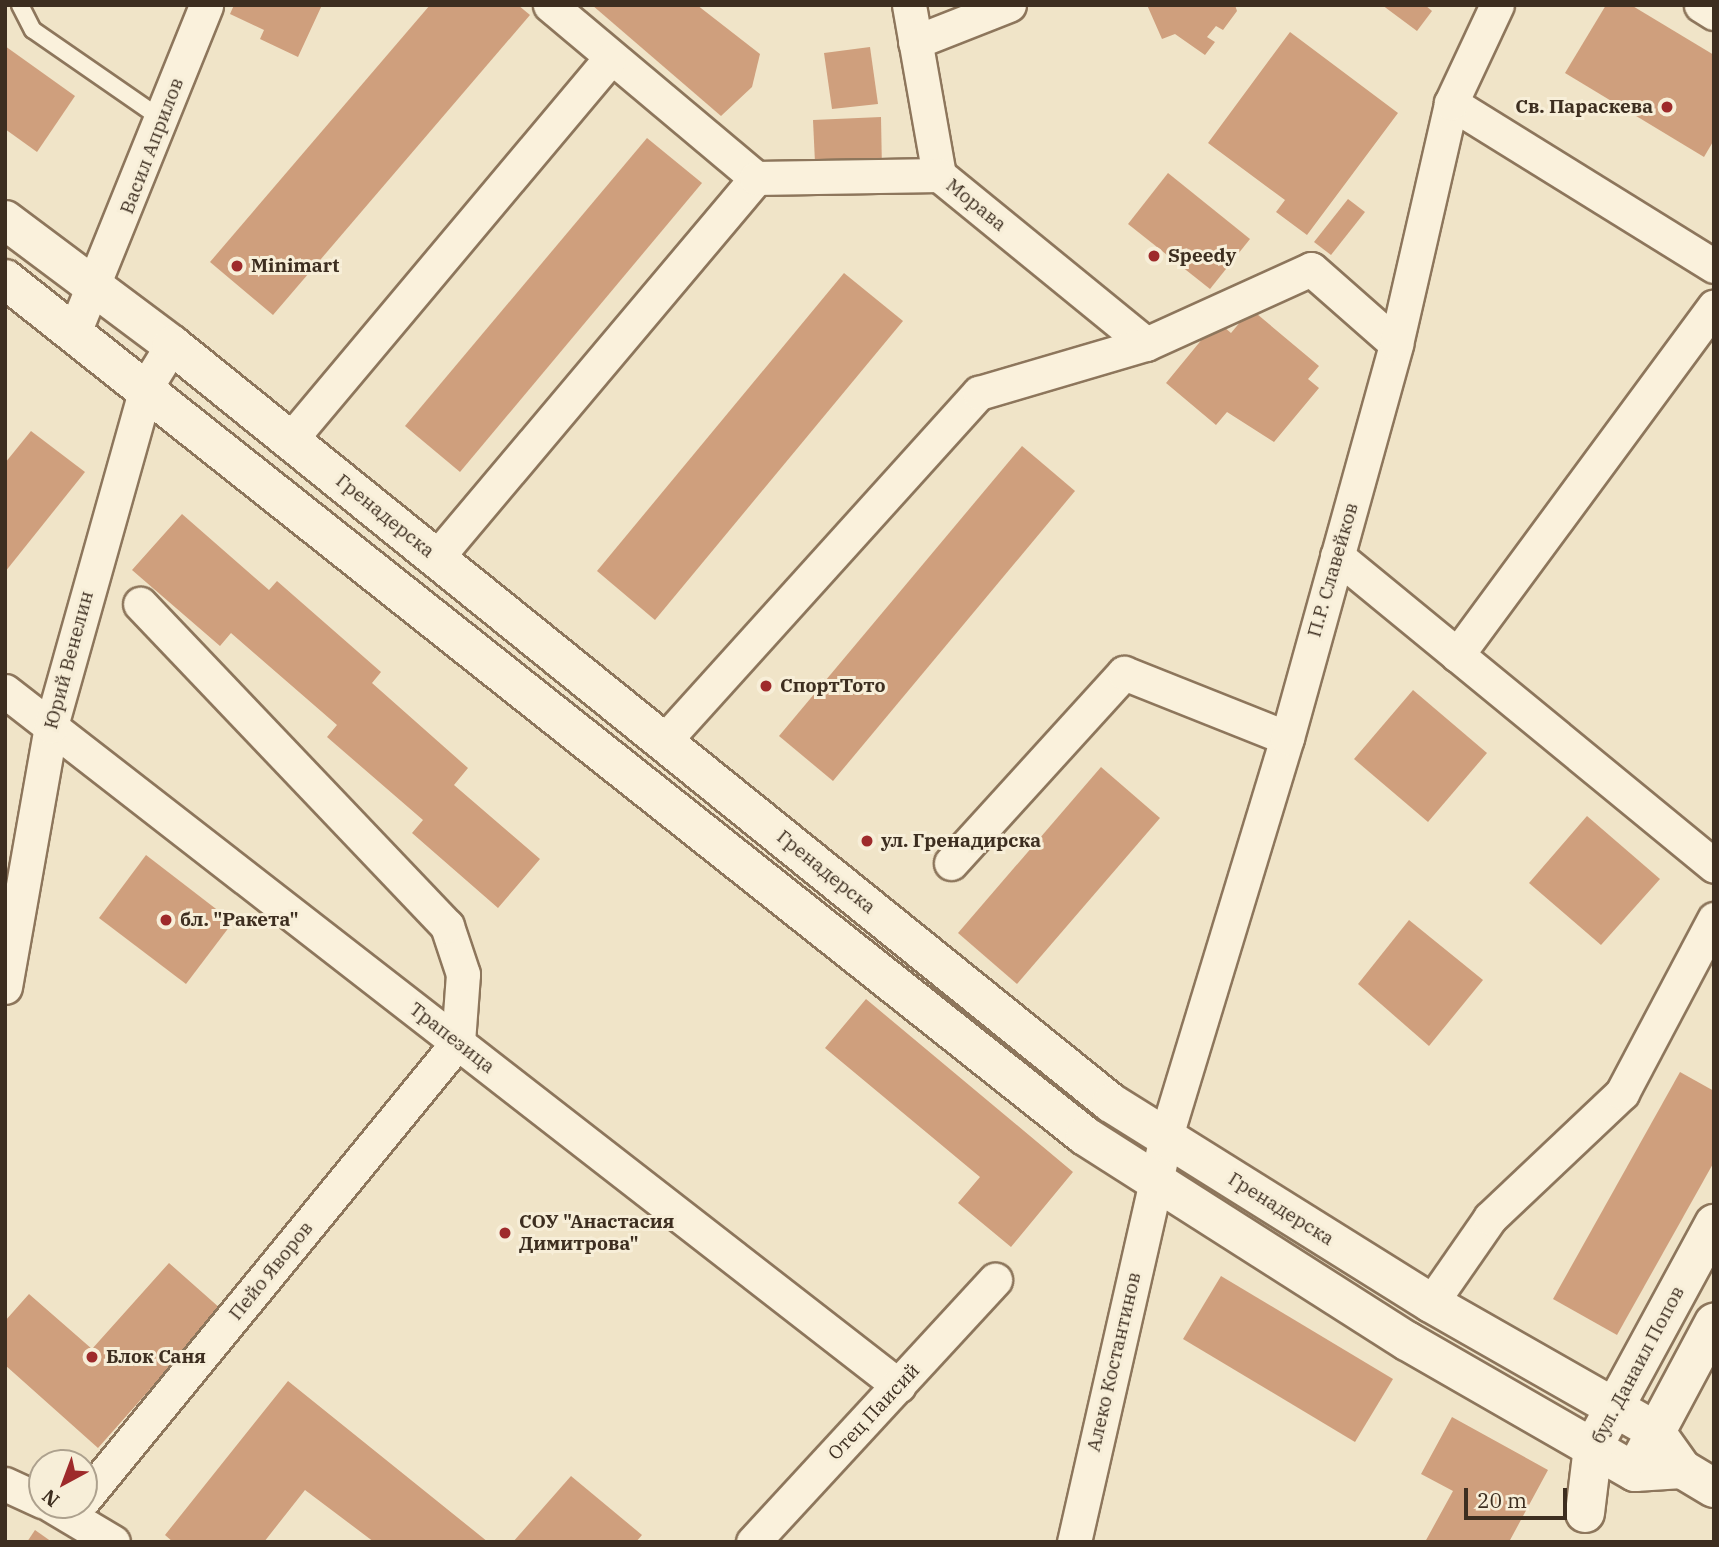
<!DOCTYPE html>
<html>
<head>
<meta charset="utf-8">
<style>
	body { margin:0 }
	#map { position:relative; width:1719px; height:1547px; overflow:hidden; background:#f0e4c8; font-family:"IBM Plex Serif",serif }
	div>[style] { position:absolute }
	.building>* { inset:0; background:#cf9f7d }
	.roads { filter:drop-shadow(2px 0 #8d765c) drop-shadow(-2px 0 #8d765c) drop-shadow(0 2px #8d765c) drop-shadow(0 -2px #8d765c) }
	.lane>* { height:16px; margin:-8px; padding:0 8px; transform-origin:8px; border-radius:8px; background:#faf1dc }
	.street>* { height:33px; margin:-16.5px; padding:0 16.5px; transform-origin:16.5px; border-radius:16.5px; background:#faf1dc }
	.secondary>* { height:38px; margin:-19px; padding:0 19px; transform-origin:19px; border-radius:19px; background:#faf1dc }
	.dots>* { width:19px; height:19px; translate:-50% -50%; box-sizing:border-box; border:4px solid #f7eed8; border-radius:50% }
	span { translate:-50% -50%; white-space:nowrap; text-align:center; line-height:1.15; -webkit-text-stroke:6px #f7eed8; paint-order:stroke }
	.poi-label { font-size:19px; color:#3d2e20; font-weight:700 }
	.right { translate:-100% -50%; text-align:right }
	.left { translate:0 -50%; text-align:left }
	.street-label { font-size:19px; color:#3d2e20 }
	.frame { position:absolute; inset:0; border:7px solid #3d2e20; pointer-events:none }
	.north { position:absolute; left:28px; top:1449px; width:70px; height:70px; box-sizing:border-box; background:#f7eed8; border:2px solid #ada18e; border-radius:50%; rotate:221deg; font-size:19px; font-weight:700; line-height:28px; text-align:center; color:#3d2e20 }
	.north::after { content:''; display:block; margin:auto; width:24px; height:32px; background:#9e2a2b; clip-path:polygon(50% 0,100% 100%,50% 72%,0 100%) }
	.scale { position:absolute; left:1464px; top:1488px; width:103px; height:32px; box-sizing:border-box; border:4px solid #3d2e20; border-top:0; padding-left:9px; font-size:21px; line-height:24px; white-space:nowrap; color:#3d2e20; -webkit-text-stroke:5px #f7eed8; paint-order:stroke }
</style>
</head>
<body>
<div id="map">
	<div class="building">
		<div style="clip-path:polygon(234px 5px,322px 5px,298px 57px,260px 39px,264px 30px,230px 14px)"></div>
		<div style="clip-path:polygon(430px 5px,518px 5px,530px 15px,273px 315px,210px 262px)"></div>
		<div style="clip-path:polygon(592px 5px,697px 5px,760px 54px,752px 87px,721px 116px)"></div>
		<div style="clip-path:polygon(1147px 5px,1235px 5px,1237px 11px,1223px 30px,1216px 26px,1207px 37px,1215px 42px,1205px 55px,1175px 34px,1162px 39px)"></div>
		<div style="clip-path:polygon(1382px 5px,1425px 5px,1432px 11px,1417px 31px)"></div>
		<div style="clip-path:polygon(1606px 5px,1631px 5px,1714px 55px,1714px 140px,1704px 157px,1565px 73px)"></div>
		<div style="clip-path:polygon(1290px 32px,1398px 113px,1307px 235px,1276px 212px,1285px 200px,1208px 143px)"></div>
		<div style="clip-path:polygon(5px 46px,75px 96px,37px 152px,5px 129px)"></div>
		<div style="clip-path:polygon(870px 47px,878px 104px,832px 109px,824px 53px)"></div>
		<div style="clip-path:polygon(881px 117px,882px 171px,815px 163px,813px 120px)"></div>
		<div style="clip-path:polygon(647px 138px,702px 183px,460px 472px,405px 426px)"></div>
		<div style="clip-path:polygon(1168px 173px,1250px 239px,1210px 289px,1128px 224px)"></div>
		<div style="clip-path:polygon(1348px 199px,1365px 212px,1331px 255px,1314px 242px)"></div>
		<div style="clip-path:polygon(844px 273px,903px 321px,655px 620px,597px 571px)"></div>
		<div style="clip-path:polygon(1251px 309px,1319px 366px,1308px 379px,1319px 388px,1274px 442px,1227px 412px,1216px 425px,1166px 383px,1217px 321px,1231px 333px)"></div>
		<div style="clip-path:polygon(31px 431px,85px 472px,5px 572px,5px 463px)"></div>
		<div style="clip-path:polygon(1022px 446px,1075px 491px,833px 781px,779px 736px)"></div>
		<div style="clip-path:polygon(182px 514px,269px 590px,277px 581px,381px 672px,372px 683px,468px 768px,454px 785px,540px 859px,498px 908px,412px 833px,423px 820px,327px 737px,337px 725px,231px 633px,220px 646px,132px 570px)"></div>
		<div style="clip-path:polygon(1413px 690px,1487px 753px,1428px 822px,1354px 759px)"></div>
		<div style="clip-path:polygon(1101px 767px,1160px 818px,1017px 984px,958px 933px)"></div>
		<div style="clip-path:polygon(1587px 816px,1660px 879px,1601px 945px,1529px 883px)"></div>
		<div style="clip-path:polygon(146px 855px,233px 922px,186px 984px,99px 918px)"></div>
		<div style="clip-path:polygon(1409px 920px,1483px 980px,1429px 1046px,1358px 984px)"></div>
		<div style="clip-path:polygon(866px 999px,1073px 1172px,1011px 1247px,958px 1203px,980px 1177px,825px 1048px)"></div>
		<div style="clip-path:polygon(1680px 1072px,1714px 1091px,1714px 1162px,1617px 1335px,1553px 1299px)"></div>
		<div style="clip-path:polygon(169px 1263px,221px 1309px,98px 1448px,5px 1365px,5px 1321px,29px 1294px,92px 1349px)"></div>
		<div style="clip-path:polygon(1221px 1276px,1393px 1379px,1355px 1442px,1183px 1339px)"></div>
		<div style="clip-path:polygon(288px 1381px,488px 1542px,374px 1542px,305px 1490px,264px 1542px,173px 1542px,165px 1535px)"></div>
		<div style="clip-path:polygon(1452px 1417px,1548px 1470px,1509px 1542px,1425px 1542px,1453px 1491px,1421px 1474px)"></div>
		<div style="clip-path:polygon(571px 1476px,642px 1535px,636px 1542px,513px 1542px)"></div>
		<div style="clip-path:polygon(35px 1530px,52px 1542px,27px 1542px)"></div>
	</div>
	<div class="roads">
		<div class="lane">
			<div style="left:20px;top:5px;width:28px;rotate:63deg"></div>
			<div style="left:33px;top:30px;width:158px;rotate:34.7deg"></div>
		</div>
		<div class="street">
			<div style="left:550px;top:5px;width:269px;rotate:40deg"></div>
			<div style="left:909px;top:5px;width:173px;rotate:80deg"></div>
			<div style="left:939px;top:175px;width:267px;rotate:39.2deg"></div>
			<div style="left:1701px;top:5px;width:15px;rotate:32deg"></div>
			<div style="left:915px;top:42px;width:101px;rotate:-21.5deg"></div>
			<div style="left:1451px;top:103px;width:309px;rotate:31.8deg"></div>
			<div style="left:75px;top:330px;width:350px;rotate:-68deg"></div>
			<div style="left:290px;top:440px;width:496px;rotate:-50deg"></div>
			<div style="left:1337px;top:556px;width:488px;rotate:39.4deg"></div>
			<div style="left:437px;top:557px;width:495px;rotate:-49.9deg"></div>
			<div style="left:756px;top:178px;width:183px;rotate:-0.9deg"></div>
			<div style="left:1457px;top:655px;width:433px;rotate:-53.6deg"></div>
			<div style="left:5px;top:691px;width:1132px;rotate:37.86deg"></div>
			<div style="left:665px;top:740px;width:468px;rotate:-47.9deg"></div>
			<div style="left:979px;top:393px;width:174px;rotate:-16.4deg"></div>
			<div style="left:1146px;top:344px;width:181px;rotate:-24.4deg"></div>
			<div style="left:1311px;top:269px;width:113px;rotate:41.4deg"></div>
			<div style="left:951px;top:863px;width:257px;rotate:-47.7deg"></div>
			<div style="left:1124px;top:673px;width:175px;rotate:21.7deg"></div>
			<div style="left:5px;top:987px;width:265px;rotate:-80deg"></div>
			<div style="left:51px;top:726px;width:352px;rotate:-74.3deg"></div>
			<div style="left:146px;top:387px;width:49px;rotate:-58.2deg"></div>
			<div style="left:1431px;top:1303px;width:103px;rotate:-55.2deg"></div>
			<div style="left:1490px;top:1218px;width:182px;rotate:-43.4deg"></div>
			<div style="left:1622px;top:1093px;width:197px;rotate:-62.1deg"></div>
			<div style="left:5px;top:1484px;width:41px;rotate:24.7deg"></div>
			<div style="left:84px;top:1499px;width:591px;rotate:-50.7deg"></div>
			<div style="left:458px;top:1042px;width:68px;rotate:-85.8deg"></div>
			<div style="left:463px;top:974px;width:51px;rotate:-108.4deg"></div>
			<div style="left:447px;top:926px;width:445px;rotate:-133.6deg"></div>
			<div style="left:51px;top:1505px;width:72px;rotate:30.8deg"></div>
			<div style="left:753px;top:1542px;width:357px;rotate:-47.3deg"></div>
			<div style="left:1074px;top:1542px;width:416px;rotate:-77.2deg"></div>
			<div style="left:1166px;top:1136px;width:416px;rotate:-73.1deg"></div>
			<div style="left:1287px;top:738px;width:409px;rotate:-74.5deg"></div>
			<div style="left:1396px;top:344px;width:247px;rotate:-77.1deg"></div>
			<div style="left:1451px;top:103px;width:108px;rotate:-64.9deg"></div>
		</div>
		<div class="secondary">
			<div style="left:5px;top:220px;width:209px;rotate:36.8deg"></div>
			<div style="left:172px;top:345px;width:1207px;rotate:38.91deg"></div>
			<div style="left:1111px;top:1103px;width:377px;rotate:32deg"></div>
			<div style="left:1431px;top:1303px;width:258px;rotate:29.7deg"></div>
			<div style="left:1655px;top:1431px;width:47px;rotate:54.6deg"></div>
			<div style="left:1682px;top:1469px;width:37px;rotate:31deg"></div>
			<div style="left:5px;top:279px;width:1379px;rotate:38.43deg"></div>
			<div style="left:1085px;top:1136px;width:382px;rotate:32.5deg"></div>
			<div style="left:1407px;top:1341px;width:263px;rotate:29.9deg"></div>
			<div style="left:1635px;top:1472px;width:47px;rotate:-3.7deg"></div>
			<div style="left:1644px;top:1454px;width:149px;rotate:-61.9deg"></div>
			<div style="left:1585px;top:1513px;width:66px;rotate:-83.1deg"></div>
			<div style="left:1593px;top:1447px;width:254px;rotate:-61.5deg"></div>
		</div>
	</div>
	<div class="dots">
		<div style="left:1667px;top:107px;background:#9e2a2b"></div>
		<div style="left:1154px;top:256px;background:#9e2a2b"></div>
		<div style="left:237px;top:266px;background:#9e2a2b"></div>
		<div style="left:766px;top:686px;background:#9e2a2b"></div>
		<div style="left:867px;top:841px;background:#9e2a2b"></div>
		<div style="left:166px;top:920px;background:#9e2a2b"></div>
		<div style="left:505px;top:1233px;background:#9e2a2b"></div>
		<div style="left:92px;top:1357px;background:#9e2a2b"></div>
	</div>
	<div class="poi-label">
		<span class="right" style="left:1653px;top:107px">Св. Параскева</span>
		<span class="left" style="left:1168px;top:256px">Speedy</span>
		<span class="left" style="left:251px;top:266px">Minimart</span>
		<span class="left" style="left:780px;top:686px">СпортТото</span>
		<span class="left" style="left:881px;top:841px">ул. Гренадирска</span>
		<span class="left" style="left:180px;top:920px">бл. "Ракета"</span>
		<span class="left" style="left:519px;top:1233px">СОУ "Анастасия<br>Димитрова"</span>
		<span class="left" style="left:106px;top:1357px">Блок Саня</span>
	</div>
	<div class="street-label">
		<span style="left:152px;top:146px;rotate:-69deg">Васил Априлов</span>
		<span style="left:976px;top:205px;rotate:39deg">Морава</span>
		<span style="left:385px;top:516px;rotate:39deg">Гренадерска</span>
		<span style="left:1333px;top:570px;rotate:-74deg">П.Р. Славейков</span>
		<span style="left:69px;top:660px;rotate:-75deg">Юрий Венелин</span>
		<span style="left:826px;top:872px;rotate:39deg">Гренадерска</span>
		<span style="left:452px;top:1038px;rotate:38deg">Трапезица</span>
		<span style="left:1281px;top:1209px;rotate:32deg">Гренадерска</span>
		<span style="left:271px;top:1271px;rotate:-51deg">Пейо Яворов</span>
		<span style="left:1114px;top:1362px;rotate:-77deg">Алеко Костантинов</span>
		<span style="left:1638px;top:1365px;rotate:-62deg">бул. Данаил Попов</span>
		<span style="left:874px;top:1412px;rotate:-47deg">Отец Паисий</span>
	</div>
	<div class="frame"></div>
	<div class="north">N</div>
	<div class="scale">20 m</div>
</div>
</body>
</html>
